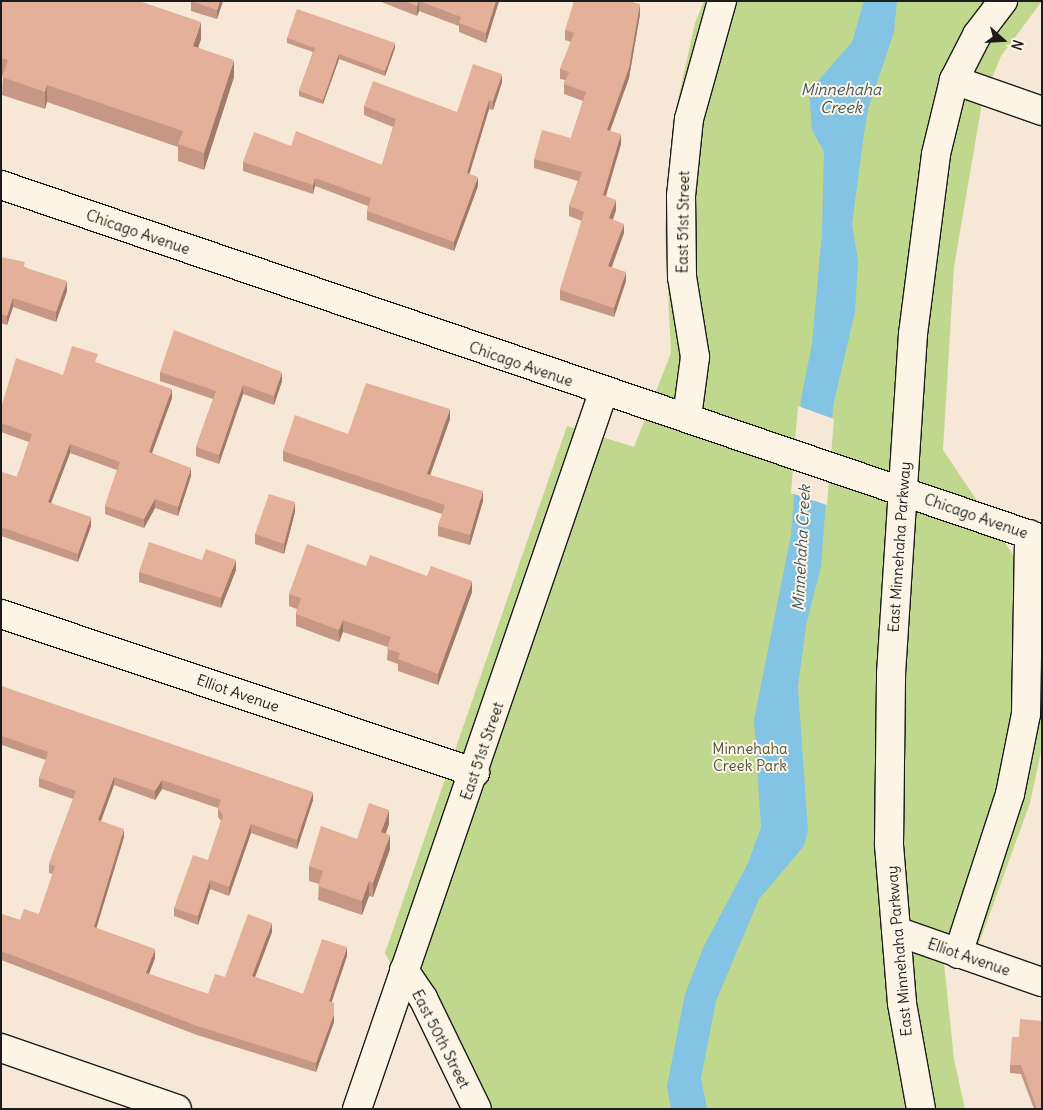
<!DOCTYPE html>
<html>
<head>
<meta charset="utf-8">
<style>
	body { margin:0 }
	#map { position:relative; width:1043px; height:1110px; overflow:hidden; background:#f7e7d6; font-family:Delius,sans-serif }
	div>[style] { position:absolute }
	.green>* { inset:0; background:#c0d88e }
	.water>* { inset:0; background:#83c3e3 }
	.pier>* { inset:0; background:#f7e7d6 }
	.roads { filter:drop-shadow(1px 0 #1c1c1c) drop-shadow(-1px 0 #1c1c1c) drop-shadow(0 1px #1c1c1c) drop-shadow(0 -1px #1c1c1c) }
	.minor>* { height:28px; margin:-14px; padding:0 14px; transform-origin:14px; border-radius:14px; background:#fcf5e5 }
	.tertiary>* { height:28px; margin:-14px; padding:0 14px; transform-origin:14px; border-radius:14px; background:#fcf5e5 }
	.wall>* { inset:0; background:#c59784 }
	.shaded-wall>* { inset:0; background:#a07b6b }
	.building>* { inset:0; background:#e5b099 }
	span { translate:-50% -50%; white-space:nowrap; text-align:center; line-height:1.15; -webkit-text-stroke:4px #fcf5e5; paint-order:stroke }
	.street-label { font-size:15px; color:#1c1c1c }
	.park-label { font-size:15px; color:#4d543e }
	.water-label { font-size:16px; color:#405662; font-style:italic }
	.frame { position:absolute; inset:0; border:2px solid #1c1c1c; pointer-events:none }
	.north { position:absolute; left:978px; top:15px; width:50px; height:50px; -webkit-text-stroke:4px #fcf5e5; paint-order:stroke; rotate:109deg; font-size:14px; font-weight:700; line-height:20px; text-align:center; color:#1c1c1c }
	.north::after { content:''; display:block; margin:auto; width:18px; height:22px; background:#1c1c1c; clip-path:polygon(50% 0,100% 100%,50% 72%,0 100%) }
</style>
</head>
<body>
<div id="map">
	<div class="green">
		<div style="clip-path:polygon(704px 1px,1042px 1px,1001px 56px,982px 103px,954px 267px,943px 450px,1014px 556px,1042px 581px,1042px 747px,1030px 803px,969px 971px,944px 963px,954px 1059px,965px 1109px,464px 1109px,385px 953px,567px 426px,634px 447px,671px 353px,665px 229px,673px 122px,695px 23px)"></div>
	</div>
	<div class="water">
		<div style="clip-path:polygon(864px 1px,897px 1px,894px 32px,868px 109px,863px 141px,852px 224px,858px 261px,855px 312px,833px 406px,821px 567px,806px 625px,798px 687px,808px 831px,804px 846px,759px 899px,716px 1001px,701px 1078px,707px 1109px,671px 1109px,667px 1086px,685px 994px,703px 948px,748px 863px,761px 827px,754px 720px,791px 535px,801px 399px,812px 344px,822px 232px,824px 152px,812px 130px,809px 91px,852px 42px)"></div>
	</div>
	<div class="pier">
		<div style="clip-path:polygon(798px 406px,834px 419px,827px 505px,791px 493px)"></div>
	</div>
	<div class="roads">
		<div class="minor">
			<div style="left:954px;top:80px;width:93px;rotate:19.4deg"></div>
			<div style="left:687px;top:417px;width:61px;rotate:-82.4deg"></div>
			<div style="left:695px;top:357px;width:81px;rotate:-99.2deg"></div>
			<div style="left:682px;top:277px;width:81px;rotate:-90.7deg"></div>
			<div style="left:681px;top:196px;width:77px;rotate:-84.1deg"></div>
			<div style="left:689px;top:119px;width:123px;rotate:-74.4deg"></div>
			<div style="left:1px;top:614px;width:500px;rotate:18.5deg"></div>
			<div style="left:896px;top:931px;width:155px;rotate:19.3deg"></div>
			<div style="left:958px;top:954px;width:168px;rotate:-72deg"></div>
			<div style="left:1010px;top:794px;width:82px;rotate:-78.7deg"></div>
			<div style="left:1026px;top:714px;width:180px;rotate:-89deg"></div>
			<div style="left:404px;top:970px;width:34px;rotate:56deg"></div>
			<div style="left:423px;top:998px;width:123px;rotate:64.1deg"></div>
			<div style="left:1px;top:1048px;width:186px;rotate:19.1deg"></div>
			<div style="left:357px;top:1109px;width:757px;rotate:-71.04deg"></div>
		</div>
		<div class="tertiary">
			<div style="left:1px;top:185px;width:1100px;rotate:18.78deg"></div>
			<div style="left:921px;top:1109px;width:108px;rotate:-100.2deg"></div>
			<div style="left:902px;top:1003px;width:160px;rotate:-94.7deg"></div>
			<div style="left:889px;top:844px;width:170px;rotate:-89.3deg"></div>
			<div style="left:891px;top:674px;width:341px;rotate:-86.3deg"></div>
			<div style="left:913px;top:334px;width:181px;rotate:-82.7deg"></div>
			<div style="left:936px;top:154px;width:76px;rotate:-76.3deg"></div>
			<div style="left:954px;top:80px;width:51px;rotate:-62.9deg"></div>
			<div style="left:977px;top:35px;width:43px;rotate:-52.6deg"></div>
		</div>
	</div>
	<div class="wall">
		<div style="clip-path:polygon(1px 1px,201px 39px,198px 47px,234px 77px,204px 170px,178px 161px,178px 147px,47px 102px,45px 109px,2px 95px,3px 76px,1px 75px)"></div>
		<div style="clip-path:polygon(191px 1px,223px 1px,217px 19px,191px 11px)"></div>
		<div style="clip-path:polygon(379px 1px,499px 1px,486px 43px,459px 32px,459px 26px,419px 11px,417px 16px)"></div>
		<div style="clip-path:polygon(640px 14px,629px 78px,610px 131px,621px 144px,606px 196px,616px 210px,613px 220px,624px 233px,612px 267px,626px 281px,614px 317px,560px 300px,560px 290px,582px 221px,569px 216px,569px 206px,578px 181px,534px 168px,534px 159px,571px 138px,583px 101px,564px 94px,564px 84px,565px 80px,560px 79px,560px 69px,571px 42px,565px 40px,565px 30px)"></div>
		<div style="clip-path:polygon(287px 38px,395px 48px,385px 76px,339px 59px,323px 104px,299px 96px,299px 91px,313px 52px,287px 43px)"></div>
		<div style="clip-path:polygon(502px 82px,493px 110px,489px 109px,469px 174px,478px 186px,454px 251px,367px 220px,367px 211px,368px 206px,315px 186px,313px 194px,243px 171px,243px 162px,291px 146px,382px 165px,393px 127px,364px 115px,364px 106px,457px 112px)"></div>
		<div style="clip-path:polygon(1px 257px,25px 267px,67px 291px,56px 322px,13px 307px,7px 325px,1px 323px)"></div>
		<div style="clip-path:polygon(98px 363px,172px 398px,152px 453px,191px 476px,178px 516px,155px 508px,144px 528px,105px 514px,105px 506px,117px 470px,70px 453px,51px 503px,91px 526px,78px 562px,1px 536px,1px 472px,17px 477px,29px 442px,1px 432px,1px 408px,63px 375px)"></div>
		<div style="clip-path:polygon(160px 372px,282px 381px,274px 405px,243px 394px,219px 464px,196px 456px,196px 447px,213px 399px,160px 381px)"></div>
		<div style="clip-path:polygon(450px 419px,430px 475px,483px 501px,470px 545px,438px 536px,438px 526px,442px 514px,283px 461px,283px 451px,348px 434px)"></div>
		<div style="clip-path:polygon(295px 512px,284px 554px,255px 544px,255px 534px)"></div>
		<div style="clip-path:polygon(202px 560px,236px 570px,221px 608px,139px 582px,139px 572px)"></div>
		<div style="clip-path:polygon(366px 566px,472px 592px,438px 685px,398px 671px,398px 664px,387px 660px,388px 647px,343px 632px,339px 642px,296px 626px,296px 614px,297px 609px,289px 606px,289px 594px)"></div>
		<div style="clip-path:polygon(1px 686px,313px 800px,297px 849px,251px 833px,229px 896px,210px 889px,198px 925px,174px 916px,174px 908px,208px 860px,221px 821px,218px 817px,218px 808px,162px 789px,155px 800px,114px 785px,101px 821px,124px 837px,96px 928px,155px 958px,149px 974px,208px 994px,272px 932px,255px 977px,303px 994px,347px 956px,331px 1002px,334px 1022px,316px 1072px,197px 1035px,1px 960px,1px 914px,20px 920px,39px 914px,53px 874px,49px 873px,49px 864px,73px 799px,39px 787px,39px 778px,46px 760px,2px 745px)"></div>
		<div style="clip-path:polygon(389px 824px,386px 833px,390px 849px,373px 897px,369px 896px,362px 915px,318px 900px,319px 884px,309px 881px,309px 866px,357px 839px)"></div>
		<div style="clip-path:polygon(1019px 1037px,1042px 1109px,1034px 1109px,1021px 1074px,1010px 1073px,1010px 1065px)"></div>
	</div>
	<div class="shaded-wall">
		<div style="clip-path:polygon(220px 1px,223px 1px,217px 19px,217px 10px)"></div>
		<div style="clip-path:polygon(419px 1px,419px 11px,417px 16px,417px 6px)"></div>
		<div style="clip-path:polygon(496px 1px,499px 1px,486px 43px,486px 33px)"></div>
		<div style="clip-path:polygon(640px 4px,640px 14px,629px 78px,607px 139px,607px 130px)"></div>
		<div style="clip-path:polygon(201px 22px,201px 39px,193px 63px,193px 46px)"></div>
		<div style="clip-path:polygon(395px 43px,395px 48px,385px 76px,385px 71px)"></div>
		<div style="clip-path:polygon(339px 54px,339px 59px,323px 104px,323px 100px)"></div>
		<div style="clip-path:polygon(234px 60px,234px 77px,204px 170px,204px 153px)"></div>
		<div style="clip-path:polygon(502px 74px,502px 82px,493px 110px,493px 101px)"></div>
		<div style="clip-path:polygon(47px 85px,47px 102px,45px 109px,45px 92px)"></div>
		<div style="clip-path:polygon(489px 100px,489px 109px,467px 182px,467px 173px)"></div>
		<div style="clip-path:polygon(621px 134px,621px 144px,603px 205px,603px 195px)"></div>
		<div style="clip-path:polygon(478px 177px,478px 186px,454px 251px,454px 242px)"></div>
		<div style="clip-path:polygon(315px 178px,315px 186px,313px 194px,313px 185px)"></div>
		<div style="clip-path:polygon(616px 200px,616px 210px,609px 228px,609px 218px)"></div>
		<div style="clip-path:polygon(624px 224px,624px 233px,608px 276px,608px 266px)"></div>
		<div style="clip-path:polygon(626px 272px,626px 281px,614px 317px,614px 308px)"></div>
		<div style="clip-path:polygon(67px 281px,67px 291px,56px 322px,56px 312px)"></div>
		<div style="clip-path:polygon(13px 298px,13px 307px,7px 325px,7px 316px)"></div>
		<div style="clip-path:polygon(282px 372px,282px 381px,274px 405px,274px 396px)"></div>
		<div style="clip-path:polygon(243px 385px,243px 394px,219px 464px,219px 455px)"></div>
		<div style="clip-path:polygon(172px 389px,172px 398px,149px 461px,149px 452px)"></div>
		<div style="clip-path:polygon(450px 409px,450px 419px,427px 484px,427px 474px)"></div>
		<div style="clip-path:polygon(70px 444px,70px 453px,48px 511px,48px 502px)"></div>
		<div style="clip-path:polygon(191px 468px,191px 476px,178px 516px,178px 507px)"></div>
		<div style="clip-path:polygon(483px 491px,483px 501px,470px 545px,470px 535px)"></div>
		<div style="clip-path:polygon(155px 499px,155px 508px,144px 528px,144px 519px)"></div>
		<div style="clip-path:polygon(295px 502px,295px 512px,284px 554px,284px 544px)"></div>
		<div style="clip-path:polygon(91px 517px,91px 526px,78px 562px,78px 554px)"></div>
		<div style="clip-path:polygon(236px 560px,236px 570px,221px 608px,221px 598px)"></div>
		<div style="clip-path:polygon(472px 581px,472px 592px,438px 685px,438px 674px)"></div>
		<div style="clip-path:polygon(343px 620px,343px 632px,339px 642px,339px 630px)"></div>
		<div style="clip-path:polygon(114px 777px,114px 785px,98px 829px,98px 820px)"></div>
		<div style="clip-path:polygon(162px 780px,162px 789px,155px 800px,155px 791px)"></div>
		<div style="clip-path:polygon(313px 792px,313px 800px,297px 849px,297px 840px)"></div>
		<div style="clip-path:polygon(389px 810px,389px 824px,381px 846px,381px 832px)"></div>
		<div style="clip-path:polygon(251px 824px,251px 833px,229px 896px,229px 887px)"></div>
		<div style="clip-path:polygon(124px 829px,124px 837px,94px 936px,94px 927px)"></div>
		<div style="clip-path:polygon(390px 835px,390px 849px,373px 897px,373px 883px)"></div>
		<div style="clip-path:polygon(210px 880px,210px 889px,198px 925px,198px 916px)"></div>
		<div style="clip-path:polygon(369px 881px,369px 896px,362px 915px,362px 901px)"></div>
		<div style="clip-path:polygon(272px 923px,272px 932px,252px 985px,252px 976px)"></div>
		<div style="clip-path:polygon(347px 947px,347px 956px,329px 1010px,329px 1001px)"></div>
		<div style="clip-path:polygon(155px 949px,155px 958px,146px 982px,146px 973px)"></div>
		<div style="clip-path:polygon(334px 1014px,334px 1022px,316px 1072px,316px 1063px)"></div>
	</div>
	<div class="building">
		<div style="clip-path:polygon(1px 1px,139px 1px,201px 22px,193px 46px,234px 60px,204px 153px,178px 144px,183px 131px,47px 85px,45px 92px,2px 77px,8px 60px,1px 58px)"></div>
		<div style="clip-path:polygon(191px 1px,220px 1px,217px 10px)"></div>
		<div style="clip-path:polygon(404px 1px,419px 1px,417px 6px)"></div>
		<div style="clip-path:polygon(419px 1px,496px 1px,486px 33px,459px 23px,461px 17px)"></div>
		<div style="clip-path:polygon(574px 1px,628px 1px,640px 4px,629px 68px,607px 130px,621px 134px,603px 195px,616px 200px,609px 218px,624px 224px,608px 266px,626px 272px,614px 308px,560px 290px,584px 212px,569px 206px,582px 172px,534px 159px,542px 130px,571px 138px,586px 92px,564px 84px,569px 72px,560px 69px,574px 33px,565px 30px)"></div>
		<div style="clip-path:polygon(297px 9px,395px 43px,385px 71px,339px 54px,323px 100px,299px 91px,315px 48px,287px 38px)"></div>
		<div style="clip-path:polygon(473px 64px,502px 74px,493px 101px,489px 100px,467px 173px,478px 177px,454px 242px,367px 211px,371px 198px,315px 178px,313px 185px,243px 162px,254px 132px,291px 146px,296px 131px,382px 165px,396px 119px,364px 106px,373px 81px,457px 112px)"></div>
		<div style="clip-path:polygon(1px 257px,25px 262px,23px 267px,67px 281px,56px 312px,13px 298px,7px 316px,1px 314px)"></div>
		<div style="clip-path:polygon(174px 330px,282px 372px,274px 396px,243px 385px,219px 455px,196px 447px,216px 391px,160px 372px)"></div>
		<div style="clip-path:polygon(72px 346px,98px 354px,95px 362px,172px 389px,149px 452px,191px 468px,178px 507px,155px 499px,144px 519px,105px 506px,120px 462px,70px 444px,48px 502px,91px 517px,78px 554px,1px 527px,1px 472px,17px 477px,32px 434px,1px 423px,1px 408px,16px 358px,63px 375px)"></div>
		<div style="clip-path:polygon(366px 383px,450px 409px,427px 474px,483px 491px,470px 535px,438px 526px,445px 505px,283px 451px,295px 415px,348px 434px)"></div>
		<div style="clip-path:polygon(269px 494px,295px 502px,284px 544px,255px 534px)"></div>
		<div style="clip-path:polygon(149px 542px,202px 560px,206px 549px,236px 560px,221px 598px,139px 572px)"></div>
		<div style="clip-path:polygon(307px 544px,366px 566px,370px 555px,427px 576px,431px 566px,472px 581px,438px 674px,398px 659px,400px 653px,387px 649px,391px 637px,343px 620px,339px 630px,296px 614px,301px 598px,289px 594px)"></div>
		<div style="clip-path:polygon(1px 686px,313px 792px,297px 840px,251px 824px,229px 887px,210px 880px,198px 916px,174px 908px,193px 855px,208px 860px,223px 816px,218px 808px,221px 800px,162px 780px,155px 791px,114px 777px,98px 820px,124px 829px,94px 927px,155px 949px,146px 973px,208px 994px,215px 974px,225px 977px,248px 914px,272px 923px,252px 976px,303px 994px,322px 939px,347px 947px,329px 1001px,334px 1003px,334px 1014px,316px 1063px,197px 1026px,1px 951px,1px 914px,20px 920px,24px 909px,39px 914px,55px 866px,49px 864px,76px 791px,39px 778px,48px 752px,2px 736px,1px 739px)"></div>
		<div style="clip-path:polygon(369px 803px,389px 810px,381px 832px,390px 835px,373px 883px,369px 881px,362px 901px,318px 886px,323px 871px,309px 866px,321px 826px,357px 839px)"></div>
		<div style="clip-path:polygon(1020px 1019px,1042px 1021px,1042px 1109px,1037px 1109px,1021px 1065px,1010px 1065px,1012px 1037px,1019px 1037px)"></div>
	</div>
	<div class="street-label">
		<span style="left:683px;top:222px;rotate:-89deg">East 51st Street</span>
		<span style="left:138px;top:232px;rotate:19deg">Chicago Avenue</span>
		<span style="left:521px;top:364px;rotate:19deg">Chicago Avenue</span>
		<span style="left:976px;top:516px;rotate:19deg">Chicago Avenue</span>
		<span style="left:899px;top:547px;rotate:-86deg">East Minnehaha Parkway</span>
		<span style="left:238px;top:693px;rotate:19deg">Elliot Avenue</span>
		<span style="left:482px;top:751px;rotate:-71deg">East 51st Street</span>
		<span style="left:899px;top:951px;rotate:-95deg">East Minnehaha Parkway</span>
		<span style="left:969px;top:957px;rotate:19deg">Elliot Avenue</span>
		<span style="left:441px;top:1039px;rotate:63deg">East 50th Street</span>
	</div>
	<div class="park-label">
		<span style="left:750px;top:757px">Minnehaha<br>Creek Park</span>
	</div>
	<div class="water-label">
		<span style="left:841px;top:98px">Minnehaha<br>Creek</span>
		<span style="left:801px;top:548px;rotate:-87deg">Minnehaha Creek</span>
	</div>
	<div class="frame"></div>
	<div class="north">N</div>
</div>
</body>
</html>
